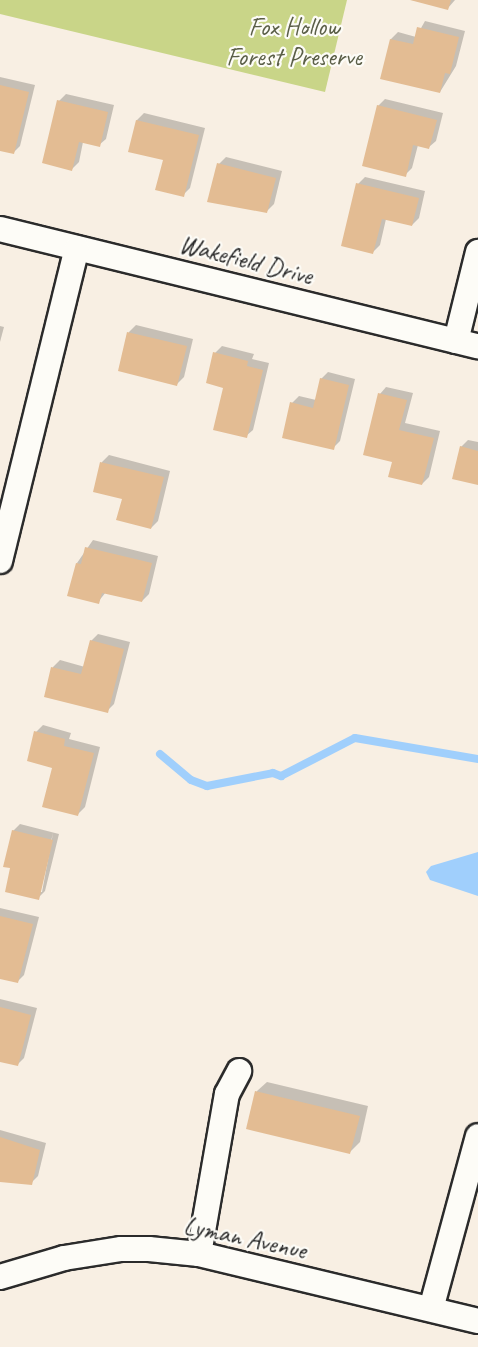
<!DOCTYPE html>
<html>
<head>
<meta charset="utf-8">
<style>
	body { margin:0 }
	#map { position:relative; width:478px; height:1347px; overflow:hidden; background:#f8efe3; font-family:Caveat,sans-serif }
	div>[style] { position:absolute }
	.green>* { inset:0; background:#c9d588 }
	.water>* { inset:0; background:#a0cffc }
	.shadow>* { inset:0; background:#0003 }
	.stream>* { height:8px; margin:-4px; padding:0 4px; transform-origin:4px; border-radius:4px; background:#a0cffc }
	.building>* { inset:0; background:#e3bc93 }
	.roads { filter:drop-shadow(2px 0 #2b2b2b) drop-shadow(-2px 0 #2b2b2b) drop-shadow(0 2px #2b2b2b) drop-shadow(0 -2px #2b2b2b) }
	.minor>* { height:24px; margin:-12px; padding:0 12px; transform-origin:12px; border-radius:12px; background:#fdfcf7 }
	span { translate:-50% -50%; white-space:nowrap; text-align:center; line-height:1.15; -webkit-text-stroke:4.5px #fdfcf7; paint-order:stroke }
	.park-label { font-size:26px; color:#5a5e47 }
	.street-label { font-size:26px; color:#2b2b2b }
</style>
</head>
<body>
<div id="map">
	<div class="green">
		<div style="clip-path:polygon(0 0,347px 0,325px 92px,0 14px)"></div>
	</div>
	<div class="water">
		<div style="clip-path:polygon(478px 852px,478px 896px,430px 880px,426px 872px,431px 866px)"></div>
	</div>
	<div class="shadow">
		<div style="clip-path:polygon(412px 0,455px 0,448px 8px)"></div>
		<div style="clip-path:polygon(425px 21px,465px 31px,456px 66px,440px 92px,382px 77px,391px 39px,398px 32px,416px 37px)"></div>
		<div style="clip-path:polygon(0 77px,35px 85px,20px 146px,13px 153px,0 150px)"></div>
		<div style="clip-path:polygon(66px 94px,114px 105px,106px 139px,99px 145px,83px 142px,79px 162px,72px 169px,59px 101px)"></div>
		<div style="clip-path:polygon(385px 99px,443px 113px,436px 141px,429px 147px,418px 145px,412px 168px,405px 175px,378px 106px)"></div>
		<div style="clip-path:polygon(144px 113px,205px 128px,190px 188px,183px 195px,165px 159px,130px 151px,137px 120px)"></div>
		<div style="clip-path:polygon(226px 157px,282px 171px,274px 204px,267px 211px,209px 201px,219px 164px)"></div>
		<div style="clip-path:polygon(365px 177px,425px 191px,419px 218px,412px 225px,386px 219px,380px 245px,373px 252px,358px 184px)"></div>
		<div style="clip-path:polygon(136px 325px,193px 339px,184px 377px,177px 384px,120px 370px,129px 332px)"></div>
		<div style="clip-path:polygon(0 326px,4px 327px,0 342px)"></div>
		<div style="clip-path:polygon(222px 346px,254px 354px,252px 359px,269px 363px,253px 430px,246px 436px,215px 353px)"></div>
		<div style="clip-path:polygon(328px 372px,355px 379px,340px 441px,333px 448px,292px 403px,299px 396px,316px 400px,321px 379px)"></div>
		<div style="clip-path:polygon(386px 387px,413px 393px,405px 423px,440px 431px,429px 477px,422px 484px,394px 461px,380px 394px)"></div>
		<div style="clip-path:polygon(468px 440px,478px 442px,478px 484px,461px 447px)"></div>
		<div style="clip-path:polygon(109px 455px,170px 471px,158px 521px,151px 528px,124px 498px,95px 491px,102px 462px)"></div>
		<div style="clip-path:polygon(93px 540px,158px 556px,149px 594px,142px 601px,106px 592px,98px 602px,77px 563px)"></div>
		<div style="clip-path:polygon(98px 634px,130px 642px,114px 704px,107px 711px,45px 696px,53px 667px,60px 660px,85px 667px,91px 641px)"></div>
		<div style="clip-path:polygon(43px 725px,71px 733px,69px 739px,100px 747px,85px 807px,78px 814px,36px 732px)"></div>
		<div style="clip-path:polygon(evenodd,20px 824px,59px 834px,45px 891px,38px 898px,12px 867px,13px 831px,20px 824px,53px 833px,42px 892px,39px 892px,53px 833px)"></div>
		<div style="clip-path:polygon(0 908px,39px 917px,24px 975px,17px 982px,0 978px)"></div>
		<div style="clip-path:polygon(0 999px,37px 1008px,24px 1058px,18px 1064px,0 1060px)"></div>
		<div style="clip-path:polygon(267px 1082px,368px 1106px,360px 1142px,350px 1152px,248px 1127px,257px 1091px)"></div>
		<div style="clip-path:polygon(0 1130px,46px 1143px,38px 1176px,31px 1183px,0 1181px)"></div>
	</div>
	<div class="stream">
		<div style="left:160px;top:754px;width:40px;rotate:40deg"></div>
		<div style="left:191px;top:780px;width:17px;rotate:21deg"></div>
		<div style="left:207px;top:786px;width:67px;rotate:-11.1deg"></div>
		<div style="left:273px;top:773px;width:9px;rotate:21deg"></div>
		<div style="left:281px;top:776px;width:83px;rotate:-27.2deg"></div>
		<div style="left:355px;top:738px;width:125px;rotate:9.7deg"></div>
	</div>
	<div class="building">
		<div style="clip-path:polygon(410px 0,451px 0,448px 10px)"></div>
		<div style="clip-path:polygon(417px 27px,459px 37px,450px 74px,445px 73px,440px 93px,380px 79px,390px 39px,413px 44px)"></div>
		<div style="clip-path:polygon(0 85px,29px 92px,14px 154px,0 151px)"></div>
		<div style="clip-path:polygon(57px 100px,108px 112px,100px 147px,79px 142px,72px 171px,42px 163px)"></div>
		<div style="clip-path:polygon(377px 105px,437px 120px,429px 149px,413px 145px,406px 177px,362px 166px)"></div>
		<div style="clip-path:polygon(136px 120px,199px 135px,184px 197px,155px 190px,163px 160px,128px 152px)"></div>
		<div style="clip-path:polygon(217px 163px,276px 178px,267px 213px,207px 202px)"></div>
		<div style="clip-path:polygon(356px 183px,419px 198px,412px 226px,382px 219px,373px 254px,341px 246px)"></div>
		<div style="clip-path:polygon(127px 332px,187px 346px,177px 386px,118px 371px)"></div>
		<div style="clip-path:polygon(213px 352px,248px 361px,247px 366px,263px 370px,247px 438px,213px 430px,223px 388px,206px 383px)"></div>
		<div style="clip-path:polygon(320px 378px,349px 385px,334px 450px,282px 438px,290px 402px,313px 408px)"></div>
		<div style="clip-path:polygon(378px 393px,407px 400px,399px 430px,434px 438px,422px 485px,388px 477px,392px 462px,363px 455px)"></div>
		<div style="clip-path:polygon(460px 446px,478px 451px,478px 485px,452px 479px)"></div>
		<div style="clip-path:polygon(100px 462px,164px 477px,151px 529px,116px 520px,122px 499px,93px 492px)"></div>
		<div style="clip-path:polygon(85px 547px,152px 563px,142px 602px,102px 593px,99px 604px,67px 596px,76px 563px,81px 564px)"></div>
		<div style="clip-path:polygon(90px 640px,124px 649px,108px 713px,44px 697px,51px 667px,81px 674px)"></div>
		<div style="clip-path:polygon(34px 731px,65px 739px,64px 746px,94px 753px,78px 816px,42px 807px,52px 768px,27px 761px)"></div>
		<div style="clip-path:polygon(12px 830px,53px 840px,39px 900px,5px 892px,10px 868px,3px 867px)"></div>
		<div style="clip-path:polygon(0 916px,33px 924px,18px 983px,0 979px)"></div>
		<div style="clip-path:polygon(0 1007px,31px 1015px,18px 1066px,0 1062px)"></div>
		<div style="clip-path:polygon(255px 1091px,360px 1116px,350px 1154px,246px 1129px)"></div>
		<div style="clip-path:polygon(0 1137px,40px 1150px,32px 1185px,0 1182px)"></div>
	</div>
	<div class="roads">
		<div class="minor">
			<div style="left:0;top:229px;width:492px;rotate:13.8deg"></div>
			<div style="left:456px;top:341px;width:92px;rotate:-76.1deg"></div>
			<div style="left:0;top:561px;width:322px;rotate:-76.2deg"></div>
			<div style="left:199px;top:1254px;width:162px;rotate:-80.1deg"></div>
			<div style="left:227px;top:1094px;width:26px;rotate:-62deg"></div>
			<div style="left:0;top:1277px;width:67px;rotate:-16.5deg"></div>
			<div style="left:64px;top:1258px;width:58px;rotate:-9deg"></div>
			<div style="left:121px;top:1249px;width:28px"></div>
			<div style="left:149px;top:1249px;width:50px;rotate:5.7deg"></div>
			<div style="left:199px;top:1254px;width:287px;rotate:13.5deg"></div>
			<div style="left:431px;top:1309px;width:179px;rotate:-74.8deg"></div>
		</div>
	</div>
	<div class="park-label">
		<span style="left:294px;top:42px">Fox Hollow<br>Forest Preserve</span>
	</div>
	<div class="street-label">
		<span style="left:246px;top:260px;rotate:14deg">Wakefield Drive</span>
		<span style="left:245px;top:1238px;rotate:12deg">Lyman Avenue</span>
	</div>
</div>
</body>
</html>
